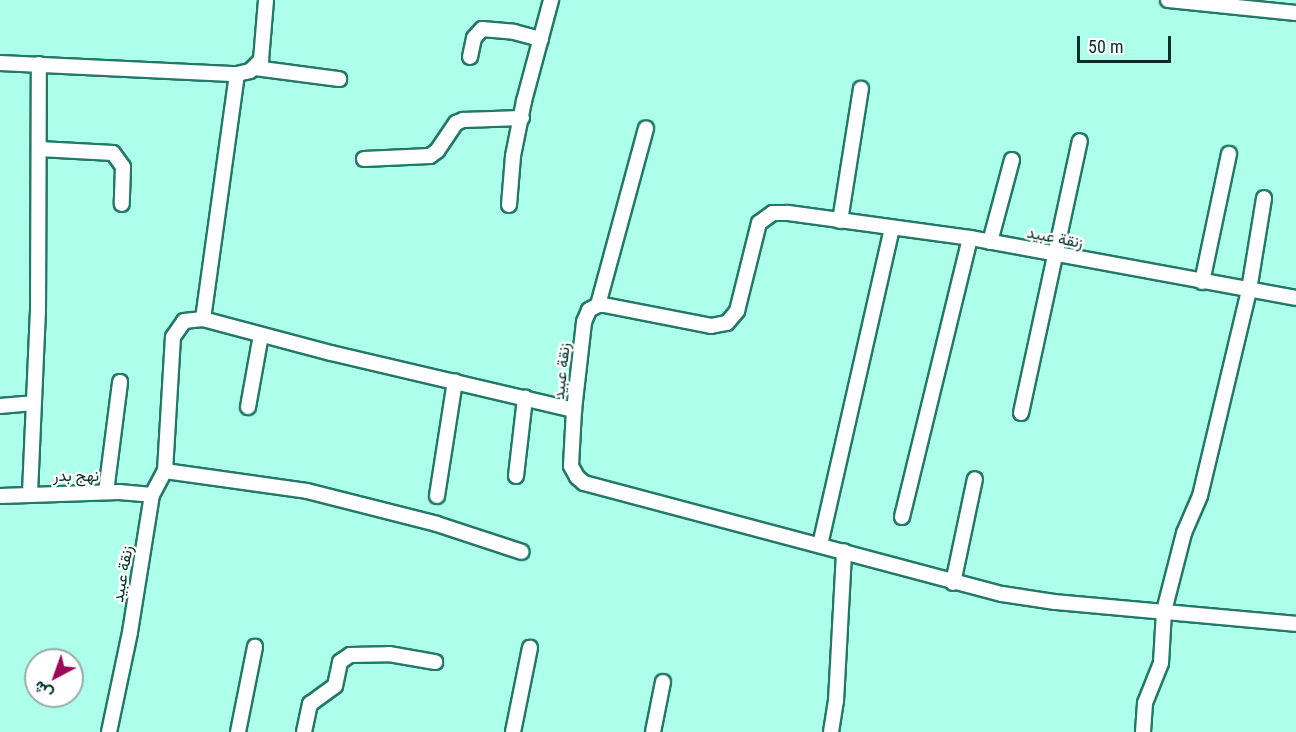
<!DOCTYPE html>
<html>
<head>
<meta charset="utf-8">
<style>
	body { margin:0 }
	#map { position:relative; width:1296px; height:732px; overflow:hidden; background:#adfeea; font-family:"Roboto Condensed",Vazirmatn,sans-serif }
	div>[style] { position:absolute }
	.roads { filter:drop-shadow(2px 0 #237868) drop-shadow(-2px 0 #237868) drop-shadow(0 2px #237868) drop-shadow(0 -2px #237868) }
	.minor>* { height:14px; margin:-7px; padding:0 7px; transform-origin:7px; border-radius:7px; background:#fff }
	span { translate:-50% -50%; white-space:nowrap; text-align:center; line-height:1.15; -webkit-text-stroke:4.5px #fff; paint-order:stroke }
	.street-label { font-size:16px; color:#003028 }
	.north { position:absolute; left:24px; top:648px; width:60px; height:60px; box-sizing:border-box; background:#fff; border:2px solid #99aca9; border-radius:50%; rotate:221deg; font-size:16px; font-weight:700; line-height:24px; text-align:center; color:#003028 }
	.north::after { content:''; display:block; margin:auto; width:21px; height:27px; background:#9c0957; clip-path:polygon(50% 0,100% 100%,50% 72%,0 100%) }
	.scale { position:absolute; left:1077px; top:36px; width:94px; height:27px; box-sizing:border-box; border:3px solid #003028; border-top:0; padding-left:8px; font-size:18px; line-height:21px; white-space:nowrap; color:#003028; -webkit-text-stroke:4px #fff; paint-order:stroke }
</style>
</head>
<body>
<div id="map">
	<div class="roads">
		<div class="minor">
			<div style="left:1168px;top:0;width:129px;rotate:5.8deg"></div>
			<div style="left:470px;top:57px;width:19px;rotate:-78deg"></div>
			<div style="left:474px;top:38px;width:12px;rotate:-48deg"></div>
			<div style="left:482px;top:29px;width:32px;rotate:5deg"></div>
			<div style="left:514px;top:32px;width:28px;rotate:15deg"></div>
			<div style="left:0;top:63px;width:237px;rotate:2.7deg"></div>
			<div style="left:237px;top:74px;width:13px;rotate:-13deg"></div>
			<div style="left:250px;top:71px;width:16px;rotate:-45deg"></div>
			<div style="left:261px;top:60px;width:60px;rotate:-85.2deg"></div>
			<div style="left:255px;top:68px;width:85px;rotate:7.5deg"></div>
			<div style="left:39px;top:149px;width:74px;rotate:3.1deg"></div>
			<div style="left:113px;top:153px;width:17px;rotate:54deg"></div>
			<div style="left:123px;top:167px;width:37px;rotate:92deg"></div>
			<div style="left:364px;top:159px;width:66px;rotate:-2.6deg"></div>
			<div style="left:430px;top:156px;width:9px;rotate:-36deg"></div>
			<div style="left:437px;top:151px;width:34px;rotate:-56deg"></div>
			<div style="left:456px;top:123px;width:8px;rotate:-23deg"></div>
			<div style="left:463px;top:120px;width:59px;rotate:-1.9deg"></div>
			<div style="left:509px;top:205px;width:49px;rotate:-85.3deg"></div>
			<div style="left:513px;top:156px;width:56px;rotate:-78.7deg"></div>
			<div style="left:524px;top:101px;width:105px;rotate:-75deg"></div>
			<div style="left:840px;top:221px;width:134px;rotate:-81deg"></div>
			<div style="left:990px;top:242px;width:85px;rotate:-75deg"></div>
			<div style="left:1202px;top:282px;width:131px;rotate:-78.1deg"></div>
			<div style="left:598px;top:305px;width:183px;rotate:-74.8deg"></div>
			<div style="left:203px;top:319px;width:247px;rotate:-82.1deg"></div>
			<div style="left:0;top:406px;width:33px;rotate:-5deg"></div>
			<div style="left:248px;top:407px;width:73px;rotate:-79.8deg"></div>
			<div style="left:574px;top:410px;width:56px;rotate:93.1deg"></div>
			<div style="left:571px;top:466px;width:13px;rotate:61deg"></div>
			<div style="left:577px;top:477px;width:9px;rotate:41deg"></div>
			<div style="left:584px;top:483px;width:432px;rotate:14.9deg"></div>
			<div style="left:1002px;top:594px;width:54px;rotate:8.6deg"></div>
			<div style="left:1055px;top:602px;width:242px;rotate:5.2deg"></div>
			<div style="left:1021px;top:413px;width:278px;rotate:-77.8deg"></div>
			<div style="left:165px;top:471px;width:143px;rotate:8deg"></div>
			<div style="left:307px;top:491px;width:134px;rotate:14.2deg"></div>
			<div style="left:437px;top:524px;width:89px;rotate:18.2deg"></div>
			<div style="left:516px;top:476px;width:79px;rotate:-83.4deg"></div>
			<div style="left:106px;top:492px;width:111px;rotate:-82.7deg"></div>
			<div style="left:30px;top:493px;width:180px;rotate:-87.5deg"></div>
			<div style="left:38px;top:313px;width:249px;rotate:-89.8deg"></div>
			<div style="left:0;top:496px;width:119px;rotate:-1.9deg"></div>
			<div style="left:119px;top:492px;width:33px;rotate:5deg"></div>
			<div style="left:437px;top:496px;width:116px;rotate:-81.1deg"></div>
			<div style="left:902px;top:517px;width:287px;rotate:-76.3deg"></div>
			<div style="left:820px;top:545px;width:324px;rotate:-77.2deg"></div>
			<div style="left:953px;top:583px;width:106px;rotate:-78.1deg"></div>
			<div style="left:109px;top:732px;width:102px;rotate:-78.1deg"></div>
			<div style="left:130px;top:632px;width:139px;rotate:-80.9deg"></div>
			<div style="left:152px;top:495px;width:27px;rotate:-62deg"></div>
			<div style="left:165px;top:471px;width:134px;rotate:-86.6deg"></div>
			<div style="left:173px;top:337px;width:19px;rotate:-55deg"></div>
			<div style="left:184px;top:321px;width:19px;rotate:-6deg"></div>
			<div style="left:203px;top:319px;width:132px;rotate:14.9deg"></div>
			<div style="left:331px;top:353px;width:250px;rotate:13.2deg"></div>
			<div style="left:574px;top:410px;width:89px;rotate:-83.5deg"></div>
			<div style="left:584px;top:322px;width:13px;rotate:-67deg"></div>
			<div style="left:589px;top:310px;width:10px;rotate:-29deg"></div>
			<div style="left:598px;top:305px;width:6px"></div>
			<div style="left:604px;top:305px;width:109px;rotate:11.1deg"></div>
			<div style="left:711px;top:326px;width:16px;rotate:-11deg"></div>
			<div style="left:727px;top:323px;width:16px;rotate:-50deg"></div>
			<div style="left:737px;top:311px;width:91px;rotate:-76deg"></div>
			<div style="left:759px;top:223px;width:17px;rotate:-36deg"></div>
			<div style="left:773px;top:213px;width:15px"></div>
			<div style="left:788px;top:213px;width:184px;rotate:7.8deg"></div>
			<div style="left:970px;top:238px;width:331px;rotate:10.4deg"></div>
			<div style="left:238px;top:732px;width:87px;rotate:-78.7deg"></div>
			<div style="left:304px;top:732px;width:29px;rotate:-78deg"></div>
			<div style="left:310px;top:704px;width:31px;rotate:-36deg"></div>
			<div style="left:335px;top:686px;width:25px;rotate:-78deg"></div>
			<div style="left:340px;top:662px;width:12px;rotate:-35deg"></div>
			<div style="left:350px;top:655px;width:39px;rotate:-1deg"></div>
			<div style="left:389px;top:654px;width:47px;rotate:9.9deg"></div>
			<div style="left:513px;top:732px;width:86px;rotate:-78.6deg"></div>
			<div style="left:653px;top:732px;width:51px;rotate:-78.7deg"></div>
			<div style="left:831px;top:732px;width:31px;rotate:-81deg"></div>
			<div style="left:836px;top:701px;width:150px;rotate:-86.9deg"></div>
			<div style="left:1143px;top:732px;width:29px;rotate:-86deg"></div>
			<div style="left:1145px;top:703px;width:43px;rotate:-68.2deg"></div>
			<div style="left:1161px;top:663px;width:52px;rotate:-86.7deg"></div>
			<div style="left:1164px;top:611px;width:81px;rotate:-75.6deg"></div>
			<div style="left:1184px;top:533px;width:40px;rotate:-66.6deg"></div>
			<div style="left:1200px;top:496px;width:212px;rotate:-76.6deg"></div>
			<div style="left:1249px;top:290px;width:93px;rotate:-80.7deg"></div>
		</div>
	</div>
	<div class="street-label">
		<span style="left:1055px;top:238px;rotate:11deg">زنقة عبيد</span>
		<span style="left:562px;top:371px;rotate:-84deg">زنقة عبيد</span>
		<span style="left:76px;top:476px">نهج بدر</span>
		<span style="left:123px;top:574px;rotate:-80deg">زنقة عبيد</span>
	</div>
	<div class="north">ش</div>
	<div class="scale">50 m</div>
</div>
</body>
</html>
